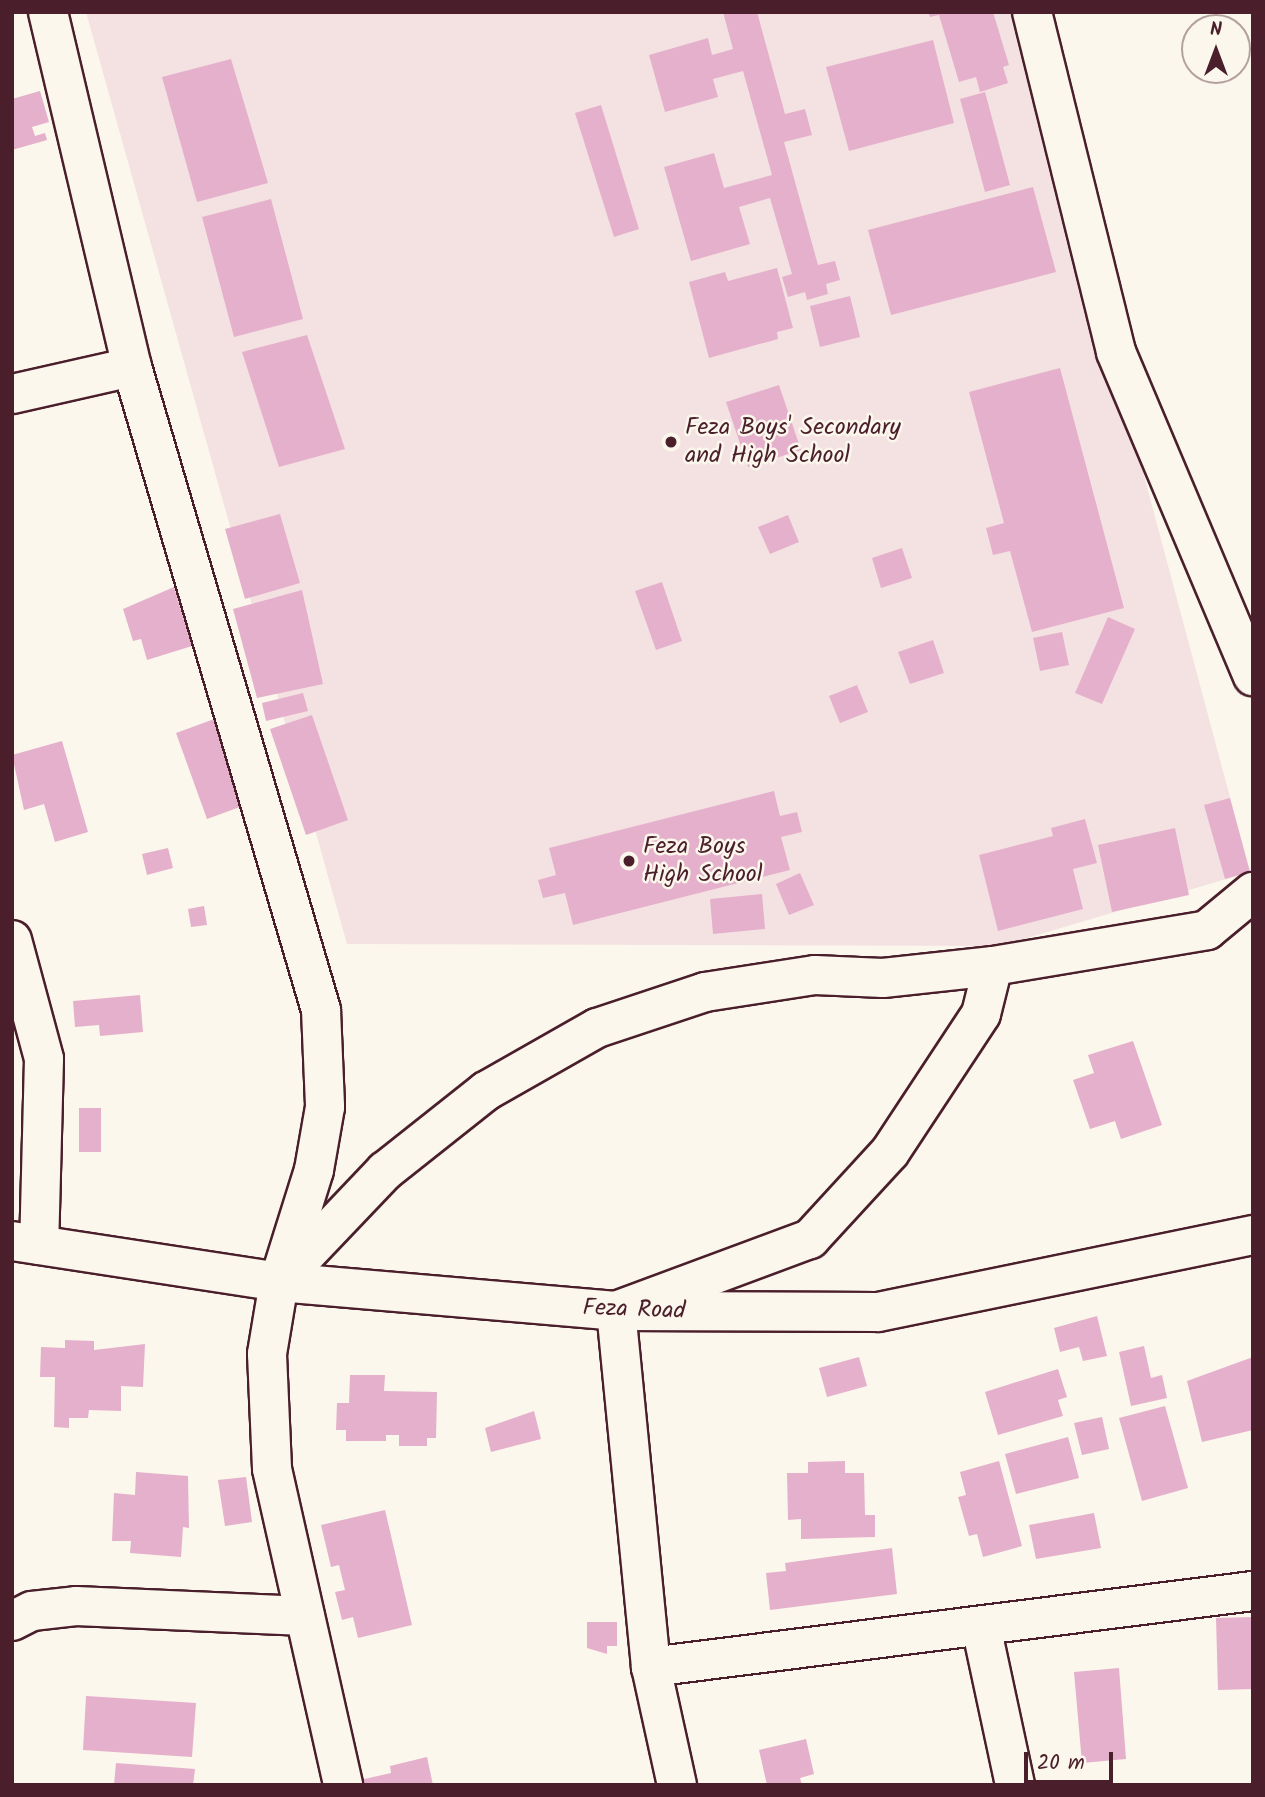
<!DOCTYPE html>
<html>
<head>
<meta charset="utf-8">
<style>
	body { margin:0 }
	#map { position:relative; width:1265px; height:1797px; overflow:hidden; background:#fbf7ec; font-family:Kalam,sans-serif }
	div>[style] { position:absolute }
	.built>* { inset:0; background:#f4e2e2 }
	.building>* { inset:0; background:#e5b0cb }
	.roads { filter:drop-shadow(2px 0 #4a1f2b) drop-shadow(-2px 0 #4a1f2b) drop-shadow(0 2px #4a1f2b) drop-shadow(0 -2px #4a1f2b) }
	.minor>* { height:38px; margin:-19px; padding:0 19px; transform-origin:19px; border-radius:19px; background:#fbf7ec }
	.dots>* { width:19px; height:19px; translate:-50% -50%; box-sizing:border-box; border:4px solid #fbf7ec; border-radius:50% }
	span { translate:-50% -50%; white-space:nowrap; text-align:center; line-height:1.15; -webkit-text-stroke:5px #fbf7ec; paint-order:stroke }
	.poi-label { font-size:24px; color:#4a1f2b }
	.left { translate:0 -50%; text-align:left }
	.street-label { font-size:24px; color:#4a1f2b }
	.frame { position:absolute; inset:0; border:14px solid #4a1f2b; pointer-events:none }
	.north { position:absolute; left:1181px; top:14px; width:70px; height:70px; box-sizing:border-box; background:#fbf7ec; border:2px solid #b4a19f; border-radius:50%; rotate:0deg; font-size:19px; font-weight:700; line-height:28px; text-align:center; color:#4a1f2b }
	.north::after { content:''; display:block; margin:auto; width:24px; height:32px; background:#4a1f2b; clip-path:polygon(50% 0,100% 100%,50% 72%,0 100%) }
	.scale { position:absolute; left:1024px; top:1752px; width:89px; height:32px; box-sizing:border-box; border:4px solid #4a1f2b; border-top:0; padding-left:9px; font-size:21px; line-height:24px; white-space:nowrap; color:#4a1f2b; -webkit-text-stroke:5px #fbf7ec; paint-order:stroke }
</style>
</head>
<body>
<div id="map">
	<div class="built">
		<div style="clip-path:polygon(86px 12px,1020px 12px,1250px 872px,1000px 946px,347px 944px)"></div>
	</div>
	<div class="building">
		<div style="clip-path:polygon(723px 12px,757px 12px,785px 114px,805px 109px,812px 135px,784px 142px,818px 265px,835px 261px,840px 280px,826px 284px,828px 294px,807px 300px,805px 292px,788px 297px,782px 277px,792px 274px,770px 198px,739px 207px,750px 244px,691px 261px,664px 167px,714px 153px,724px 188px,772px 175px,743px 71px,713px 79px,718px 97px,665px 112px,649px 55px,708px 38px,712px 55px,733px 49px)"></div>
		<div style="clip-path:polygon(928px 12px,993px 12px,1009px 65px,1003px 67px,1008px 83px,980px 92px,976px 77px,959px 82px,939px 15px,930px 17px)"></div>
		<div style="clip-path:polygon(933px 40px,954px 123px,849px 151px,826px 67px)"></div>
		<div style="clip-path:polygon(231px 59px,268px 183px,197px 202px,162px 77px)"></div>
		<div style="clip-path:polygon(40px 91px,49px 122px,32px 127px,35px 136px,45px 133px,47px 140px,12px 150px,12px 99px)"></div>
		<div style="clip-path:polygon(985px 92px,1010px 185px,985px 192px,960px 99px)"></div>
		<div style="clip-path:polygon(601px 105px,639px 229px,614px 237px,575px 113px)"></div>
		<div style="clip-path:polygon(1033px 187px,1056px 272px,891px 315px,868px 230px)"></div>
		<div style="clip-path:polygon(271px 199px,303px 319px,234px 337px,202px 217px)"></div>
		<div style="clip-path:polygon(777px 268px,793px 328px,777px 332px,778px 339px,709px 358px,689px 282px,725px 272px,728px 281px)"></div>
		<div style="clip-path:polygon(850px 296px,860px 337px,820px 347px,810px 306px)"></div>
		<div style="clip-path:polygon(307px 335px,345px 449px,279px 467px,242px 352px)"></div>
		<div style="clip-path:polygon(1060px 368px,1124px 608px,1032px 632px,1010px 551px,993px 555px,986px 528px,1004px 523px,969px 392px)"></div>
		<div style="clip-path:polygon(779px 385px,801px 450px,748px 467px,726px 402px)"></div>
		<div style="clip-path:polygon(280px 514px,300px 583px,245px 599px,225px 529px)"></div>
		<div style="clip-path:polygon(788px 515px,799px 542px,770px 554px,758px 527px)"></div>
		<div style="clip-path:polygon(902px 548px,912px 578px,881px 588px,872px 558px)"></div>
		<div style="clip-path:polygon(662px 582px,682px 641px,656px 650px,635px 591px)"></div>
		<div style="clip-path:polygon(174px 587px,192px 646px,147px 660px,141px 639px,133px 641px,123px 609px)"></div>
		<div style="clip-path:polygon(302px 590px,323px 684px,257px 698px,233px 609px)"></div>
		<div style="clip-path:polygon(1108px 617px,1135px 629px,1102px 704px,1075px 693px)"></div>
		<div style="clip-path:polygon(1062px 632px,1069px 665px,1040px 671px,1033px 638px)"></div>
		<div style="clip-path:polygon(933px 640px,944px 673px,910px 684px,898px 652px)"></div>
		<div style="clip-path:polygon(857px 685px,868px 712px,840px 723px,829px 696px)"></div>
		<div style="clip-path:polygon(303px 693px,308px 711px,266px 721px,262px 703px)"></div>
		<div style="clip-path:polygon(312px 715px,348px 820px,306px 835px,270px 729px)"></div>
		<div style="clip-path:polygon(217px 718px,248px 804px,207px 819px,176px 733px)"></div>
		<div style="clip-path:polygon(62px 741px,88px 832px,55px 842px,44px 804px,24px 810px,12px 755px)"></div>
		<div style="clip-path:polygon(774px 791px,780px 816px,797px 812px,802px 832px,781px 837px,790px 870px,573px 925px,565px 893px,543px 898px,538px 880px,556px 875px,549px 848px)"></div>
		<div style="clip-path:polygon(1230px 798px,1250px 872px,1225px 879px,1204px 805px)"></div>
		<div style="clip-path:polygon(1085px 819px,1097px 863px,1073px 869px,1083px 909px,998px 931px,979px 855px,1053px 836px,1051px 828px)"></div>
		<div style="clip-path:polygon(1175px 828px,1189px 895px,1112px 912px,1098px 845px)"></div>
		<div style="clip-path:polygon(168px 848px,173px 868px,147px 875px,142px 854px)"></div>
		<div style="clip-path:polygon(800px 873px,814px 905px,789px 915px,776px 884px)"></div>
		<div style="clip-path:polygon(762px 894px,765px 929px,713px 934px,710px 899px)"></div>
		<div style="clip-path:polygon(204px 906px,207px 925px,191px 927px,188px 909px)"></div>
		<div style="clip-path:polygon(140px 995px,143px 1032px,100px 1036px,99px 1025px,75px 1027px,73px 1001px)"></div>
		<div style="clip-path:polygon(1133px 1041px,1162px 1125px,1121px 1139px,1115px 1121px,1090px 1129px,1073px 1080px,1094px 1073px,1088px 1055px)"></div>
		<div style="clip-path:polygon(79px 1108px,101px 1108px,101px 1152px,79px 1152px)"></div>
		<div style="clip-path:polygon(1097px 1316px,1107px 1356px,1083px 1361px,1079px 1347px,1060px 1352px,1054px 1328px)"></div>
		<div style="clip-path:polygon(65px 1340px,94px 1341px,94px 1350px,145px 1344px,143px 1387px,121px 1386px,121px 1411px,89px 1410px,88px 1418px,69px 1418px,69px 1428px,54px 1427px,55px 1377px,40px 1377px,41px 1347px,65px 1348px)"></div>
		<div style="clip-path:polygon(1144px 1346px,1151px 1378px,1162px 1375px,1167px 1398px,1131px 1406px,1119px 1352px)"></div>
		<div style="clip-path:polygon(859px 1357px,867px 1386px,827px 1397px,819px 1368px)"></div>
		<div style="clip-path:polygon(1253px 1357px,1253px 1430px,1202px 1442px,1187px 1381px)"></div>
		<div style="clip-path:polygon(1058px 1369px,1067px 1397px,1058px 1400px,1063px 1416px,998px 1435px,985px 1392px)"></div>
		<div style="clip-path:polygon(350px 1375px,385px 1375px,384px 1391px,437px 1392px,436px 1438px,427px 1438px,427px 1446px,399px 1446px,399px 1435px,386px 1435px,386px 1441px,346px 1441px,346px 1430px,336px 1430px,337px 1403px,349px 1403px)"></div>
		<div style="clip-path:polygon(1165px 1406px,1188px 1488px,1142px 1501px,1119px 1418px)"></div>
		<div style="clip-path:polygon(534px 1411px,541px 1439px,491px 1452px,485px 1428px)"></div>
		<div style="clip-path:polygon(1102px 1417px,1109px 1449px,1082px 1455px,1074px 1423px)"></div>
		<div style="clip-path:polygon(1068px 1437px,1079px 1478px,1016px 1494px,1005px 1454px)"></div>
		<div style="clip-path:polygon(845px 1461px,845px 1473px,864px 1473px,865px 1515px,875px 1515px,875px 1537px,801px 1539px,801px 1519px,788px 1520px,787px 1473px,808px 1473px,808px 1462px)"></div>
		<div style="clip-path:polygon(999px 1461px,1022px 1546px,983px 1557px,977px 1534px,969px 1536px,958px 1497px,966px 1495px,960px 1472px)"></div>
		<div style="clip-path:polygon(136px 1472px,188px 1476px,189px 1528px,183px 1527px,181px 1557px,130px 1553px,131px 1541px,112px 1541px,114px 1493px,135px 1495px)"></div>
		<div style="clip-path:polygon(246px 1477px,252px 1522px,225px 1526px,218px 1480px)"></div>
		<div style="clip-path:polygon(385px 1510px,412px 1625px,358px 1638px,353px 1617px,342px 1620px,335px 1592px,345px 1590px,339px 1565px,331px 1567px,321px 1525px)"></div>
		<div style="clip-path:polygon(1094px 1513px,1101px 1548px,1036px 1559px,1029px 1525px)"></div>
		<div style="clip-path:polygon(892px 1548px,897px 1594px,770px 1610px,766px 1573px,786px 1571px,785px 1563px)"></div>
		<div style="clip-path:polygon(1253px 1617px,1253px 1689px,1218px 1690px,1216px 1618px)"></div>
		<div style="clip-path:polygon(587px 1622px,617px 1622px,617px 1646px,607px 1646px,607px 1654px,587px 1648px)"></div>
		<div style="clip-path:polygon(1119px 1668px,1126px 1759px,1082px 1763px,1074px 1672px)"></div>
		<div style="clip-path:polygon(86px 1696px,196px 1703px,192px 1757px,83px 1750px)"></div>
		<div style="clip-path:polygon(806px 1739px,814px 1774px,800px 1778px,802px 1785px,767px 1785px,759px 1750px)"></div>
		<div style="clip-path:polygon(427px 1757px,433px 1785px,361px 1785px,360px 1780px,391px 1773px,390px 1766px)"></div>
		<div style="clip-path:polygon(116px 1763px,195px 1769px,193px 1785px,114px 1785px)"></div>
	</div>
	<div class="roads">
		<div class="minor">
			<div style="left:48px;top:12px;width:365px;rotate:76.7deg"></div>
			<div style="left:132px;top:367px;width:670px;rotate:73.62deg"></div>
			<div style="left:321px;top:1010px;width:97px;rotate:87.6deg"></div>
			<div style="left:325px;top:1107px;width:64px;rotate:99.9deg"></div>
			<div style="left:314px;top:1170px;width:117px;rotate:107.4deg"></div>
			<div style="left:279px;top:1282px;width:73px;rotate:99.5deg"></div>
			<div style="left:267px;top:1354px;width:115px;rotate:87.5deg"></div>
			<div style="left:272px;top:1469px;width:324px;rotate:77.3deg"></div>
			<div style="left:1032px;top:12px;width:350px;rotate:76.1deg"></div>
			<div style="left:1116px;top:352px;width:352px;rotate:67.1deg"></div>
			<div style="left:12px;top:394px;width:123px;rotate:-12.7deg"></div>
			<div style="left:12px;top:940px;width:123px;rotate:74.9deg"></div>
			<div style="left:44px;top:1059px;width:186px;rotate:91.5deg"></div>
			<div style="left:12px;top:1241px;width:270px;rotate:8.7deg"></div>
			<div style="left:279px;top:1282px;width:338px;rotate:4.9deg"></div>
			<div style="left:616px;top:1311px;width:262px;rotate:0.2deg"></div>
			<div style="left:878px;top:1312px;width:383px;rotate:-11.6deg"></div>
			<div style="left:286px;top:1275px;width:144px;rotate:-46.4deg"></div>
			<div style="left:385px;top:1171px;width:129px;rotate:-38.4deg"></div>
			<div style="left:486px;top:1091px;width:128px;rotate:-29.6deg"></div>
			<div style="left:597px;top:1028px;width:114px;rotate:-18.4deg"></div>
			<div style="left:705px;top:992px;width:111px;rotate:-8.8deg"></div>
			<div style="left:815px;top:975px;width:68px;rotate:2.5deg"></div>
			<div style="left:883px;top:978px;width:111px;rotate:-6.2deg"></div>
			<div style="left:993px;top:966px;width:217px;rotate:-9.5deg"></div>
			<div style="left:1207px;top:930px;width:60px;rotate:-39.6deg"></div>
			<div style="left:12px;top:1621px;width:22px;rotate:-27deg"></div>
			<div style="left:32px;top:1611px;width:44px;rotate:-6.5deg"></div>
			<div style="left:76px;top:1606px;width:229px;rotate:2.5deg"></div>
			<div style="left:981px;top:1626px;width:163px;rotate:77.9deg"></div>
			<div style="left:651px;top:1667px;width:607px;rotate:-7.2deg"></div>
			<div style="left:677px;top:1785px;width:121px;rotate:-102.4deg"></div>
			<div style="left:651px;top:1667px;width:358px;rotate:-95.6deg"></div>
			<div style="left:616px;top:1311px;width:207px;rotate:-20.4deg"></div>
			<div style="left:810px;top:1239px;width:118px;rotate:-47.4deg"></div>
			<div style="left:890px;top:1152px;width:165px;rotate:-56.6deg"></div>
			<div style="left:981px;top:1014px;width:49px;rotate:-76deg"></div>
		</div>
	</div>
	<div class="dots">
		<div style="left:671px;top:442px;background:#4a1f2b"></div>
		<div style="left:629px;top:861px;background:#4a1f2b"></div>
	</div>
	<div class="poi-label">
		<span class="left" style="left:685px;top:442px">Feza Boys' Secondary<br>and High School</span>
		<span class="left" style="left:643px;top:861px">Feza Boys<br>High School</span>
	</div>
	<div class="street-label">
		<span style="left:634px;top:1310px;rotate:2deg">Feza Road</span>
	</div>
	<div class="frame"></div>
	<div class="north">N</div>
	<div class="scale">20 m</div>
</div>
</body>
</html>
